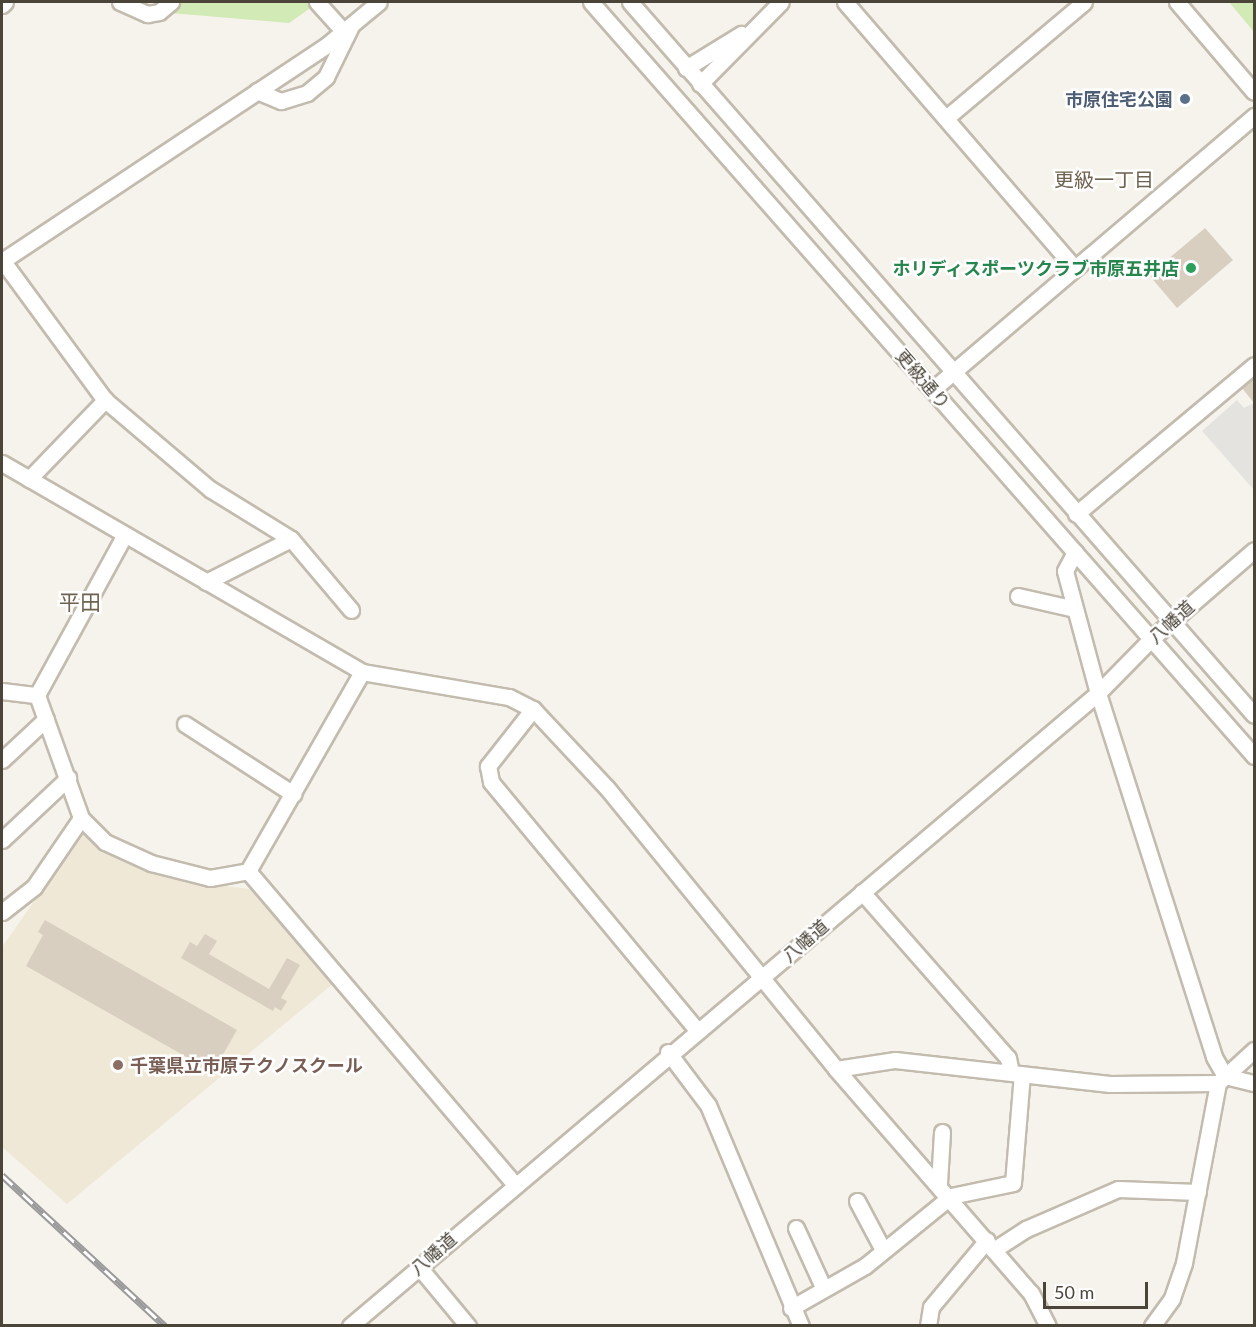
<!DOCTYPE html>
<html>
<head>
<meta charset="utf-8">
<style>
	body { margin:0 }
	#map { position:relative; width:1256px; height:1327px; overflow:hidden; background:#f6f3ec; font-family:Lato,"Noto Sans JP",sans-serif }
	div>[style] { position:absolute }
	.education>* { inset:0; background:#efe8d6 }
	.green>* { inset:0; background:#d2eab5 }
	.parking>* { inset:0; background:#e5e3e0 }
	.building>* { inset:0; background:#d8cfc1 }
	.roads { filter:drop-shadow(2px 0 #c2bbae) drop-shadow(-2px 0 #c2bbae) drop-shadow(0 2px #c2bbae) drop-shadow(0 -2px #c2bbae) }
	.minor>* { height:15px; margin:-7.5px; padding:0 7.5px; transform-origin:7.5px; border-radius:7.5px; background:#fff }
	.rail>* { height:7px; margin-top:-3.5px; transform-origin:0; background:repeating-linear-gradient(90deg,#fff 0 14px,#9a9a9a 0 28px); box-sizing:border-box; border-block:2px solid #9a9a9a }
	.dots>* { width:16px; height:16px; translate:-50% -50%; box-sizing:border-box; border:3px solid #fff; border-radius:50% }
	span { translate:-50% -50%; white-space:nowrap; text-align:center; line-height:1.15; -webkit-text-stroke:5px #fff; paint-order:stroke }
	.service-label { font-size:18px; color:#4e5e75; font-weight:700 }
	.right { translate:-100% -50%; text-align:right }
	.leisure-label { font-size:18px; color:#27864d; font-weight:700 }
	.street-label { font-size:18px; color:#4b4439 }
	.education-label { font-size:18px; color:#785e54; font-weight:700 }
	.left { translate:0 -50%; text-align:left }
	.neighbourhood-label { font-size:20px; color:#6e6250 }
	.quarter-label { font-size:21px; color:#6e6250 }
	.frame { position:absolute; inset:0; border:3px solid #4b4439; pointer-events:none }
	.scale { position:absolute; left:1043px; top:1282px; width:105px; height:27px; box-sizing:border-box; border:3px solid #4b4439; border-top:0; padding-left:8px; font-size:18px; line-height:21px; white-space:nowrap; color:#4b4439; -webkit-text-stroke:4px #fff; paint-order:stroke }
</style>
</head>
<body>
<div id="map">
	<div class="education">
		<div style="clip-path:polygon(83px 832px,127px 861px,185px 881px,250px 889px,334px 983px,67px 1204px,2px 1147px,2px 947px)"></div>
	</div>
	<div class="green">
		<div style="clip-path:polygon(171px 2px,308px 2px,312px 7px,289px 23px,159px 12px)"></div>
		<div style="clip-path:polygon(1229px 2px,1254px 2px,1254px 32px)"></div>
	</div>
	<div class="parking">
		<div style="clip-path:polygon(1237px 400px,1244px 408px,1254px 403px,1254px 490px,1202px 431px)"></div>
	</div>
	<div class="building">
		<div style="clip-path:polygon(1205px 228px,1233px 260px,1177px 308px,1149px 275px)"></div>
		<div style="clip-path:polygon(1254px 377px,1254px 403px,1242px 388px)"></div>
		<div style="clip-path:polygon(45px 920px,237px 1030px,213px 1072px,26px 966px,43px 935px,38px 932px)"></div>
		<div style="clip-path:polygon(205px 934px,217px 941px,209px 954px,269px 989px,287px 958px,300px 965px,281px 998px,287px 1001px,281px 1011px,275px 1007px,273px 1011px,181px 958px,190px 942px,197px 946px)"></div>
	</div>
	<div class="roads">
		<div class="minor">
			<div style="left:120px;top:2px;width:30px;rotate:24deg"></div>
			<div style="left:147px;top:14px;width:12px;rotate:-9deg"></div>
			<div style="left:159px;top:12px;width:16px;rotate:-40deg"></div>
			<div style="left:317px;top:2px;width:40px;rotate:48deg"></div>
			<div style="left:591px;top:2px;width:1004px;rotate:48.67deg"></div>
			<div style="left:630px;top:2px;width:947px;rotate:48.81deg"></div>
			<div style="left:845px;top:2px;width:349px;rotate:49.2deg"></div>
			<div style="left:1177px;top:2px;width:118px;rotate:49.5deg"></div>
			<div style="left:2px;top:5px;width:4px;rotate:-45deg"></div>
			<div style="left:686px;top:68px;width:65px;rotate:-31.7deg"></div>
			<div style="left:700px;top:84px;width:115px;rotate:-45.4deg"></div>
			<div style="left:257px;top:91px;width:26px;rotate:23deg"></div>
			<div style="left:281px;top:101px;width:27px;rotate:-17deg"></div>
			<div style="left:307px;top:93px;width:25px;rotate:-40deg"></div>
			<div style="left:326px;top:77px;width:55px;rotate:-63.9deg"></div>
			<div style="left:946px;top:118px;width:180px;rotate:-40deg"></div>
			<div style="left:2px;top:260px;width:174px;rotate:53.7deg"></div>
			<div style="left:105px;top:400px;width:138px;rotate:40.3deg"></div>
			<div style="left:210px;top:489px;width:95px;rotate:31.7deg"></div>
			<div style="left:291px;top:539px;width:93px;rotate:49.8deg"></div>
			<div style="left:2px;top:261px;width:390px;rotate:-33.6deg"></div>
			<div style="left:327px;top:45px;width:67px;rotate:-39.6deg"></div>
			<div style="left:932px;top:390px;width:423px;rotate:-40.4deg"></div>
			<div style="left:2px;top:463px;width:416px;rotate:30.1deg"></div>
			<div style="left:362px;top:672px;width:149px;rotate:9.7deg"></div>
			<div style="left:509px;top:697px;width:27px;rotate:27deg"></div>
			<div style="left:533px;top:709px;width:108px;rotate:46.9deg"></div>
			<div style="left:607px;top:788px;width:362px;rotate:50.8deg"></div>
			<div style="left:836px;top:1069px;width:297px;rotate:49deg"></div>
			<div style="left:1031px;top:1293px;width:37px;rotate:63deg"></div>
			<div style="left:29px;top:479px;width:110px;rotate:-46.1deg"></div>
			<div style="left:1076px;top:514px;width:232px;rotate:-39.9deg"></div>
			<div style="left:1075px;top:552px;width:21px;rotate:118deg"></div>
			<div style="left:1065px;top:571px;width:126px;rotate:74.9deg"></div>
			<div style="left:1098px;top:693px;width:382px;rotate:72.3deg"></div>
			<div style="left:1214px;top:1057px;width:22px;rotate:60deg"></div>
			<div style="left:1225px;top:1076px;width:30px;rotate:14deg"></div>
			<div style="left:206px;top:582px;width:95px;rotate:-26.8deg"></div>
			<div style="left:1018px;top:596px;width:58px;rotate:12.8deg"></div>
			<div style="left:2px;top:691px;width:35px;rotate:7deg"></div>
			<div style="left:37px;top:695px;width:131px;rotate:70.3deg"></div>
			<div style="left:81px;top:818px;width:34px;rotate:45deg"></div>
			<div style="left:105px;top:842px;width:51px;rotate:24.5deg"></div>
			<div style="left:151px;top:863px;width:61px;rotate:14.3deg"></div>
			<div style="left:210px;top:878px;width:39px;rotate:-10deg"></div>
			<div style="left:37px;top:695px;width:183px;rotate:-61.3deg"></div>
			<div style="left:533px;top:709px;width:73px;rotate:128.3deg"></div>
			<div style="left:488px;top:766px;width:16px;rotate:79deg"></div>
			<div style="left:491px;top:782px;width:322px;rotate:50.3deg"></div>
			<div style="left:185px;top:724px;width:129px;rotate:32.9deg"></div>
			<div style="left:2px;top:760px;width:60px;rotate:-43deg"></div>
			<div style="left:2px;top:840px;width:91px;rotate:-43.2deg"></div>
			<div style="left:248px;top:871px;width:410px;rotate:49.6deg"></div>
			<div style="left:248px;top:871px;width:229px;rotate:-60.2deg"></div>
			<div style="left:862px;top:892px;width:221px;rotate:48.7deg"></div>
			<div style="left:1008px;top:1058px;width:14px;rotate:78deg"></div>
			<div style="left:2px;top:912px;width:41px;rotate:-38deg"></div>
			<div style="left:34px;top:887px;width:83px;rotate:-55.7deg"></div>
			<div style="left:668px;top:1052px;width:66px;rotate:53deg"></div>
			<div style="left:708px;top:1105px;width:240px;rotate:67.2deg"></div>
			<div style="left:836px;top:1069px;width:60px;rotate:-8.7deg"></div>
			<div style="left:895px;top:1060px;width:216px;rotate:6.4deg"></div>
			<div style="left:1110px;top:1084px;width:108px;rotate:-0.5deg"></div>
			<div style="left:939px;top:1183px;width:51px;rotate:-86.6deg"></div>
			<div style="left:857px;top:1201px;width:55px;rotate:62deg"></div>
			<div style="left:796px;top:1228px;width:65px;rotate:65.4deg"></div>
			<div style="left:995px;top:1249px;width:37px;rotate:-33deg"></div>
			<div style="left:1026px;top:1229px;width:100px;rotate:-23.5deg"></div>
			<div style="left:1118px;top:1189px;width:80px;rotate:2.1deg"></div>
			<div style="left:419px;top:1267px;width:77px;rotate:50.3deg"></div>
			<div style="left:791px;top:1308px;width:85px;rotate:-29.6deg"></div>
			<div style="left:865px;top:1266px;width:111px;rotate:-39.1deg"></div>
			<div style="left:951px;top:1196px;width:63px;rotate:-11.8deg"></div>
			<div style="left:1013px;top:1183px;width:109px;rotate:-85.3deg"></div>
			<div style="left:350px;top:1326px;width:980px;rotate:-40.24deg"></div>
			<div style="left:1098px;top:693px;width:76px;rotate:-45.5deg"></div>
			<div style="left:1151px;top:639px;width:136px;rotate:-40.8deg"></div>
			<div style="left:928px;top:1326px;width:19px;rotate:-81deg"></div>
			<div style="left:931px;top:1307px;width:87px;rotate:-50.1deg"></div>
			<div style="left:1152px;top:1326px;width:34px;rotate:-54deg"></div>
			<div style="left:1172px;top:1298px;width:37px;rotate:-71deg"></div>
			<div style="left:1184px;top:1263px;width:183px;rotate:-79.3deg"></div>
			<div style="left:1218px;top:1083px;width:49px;rotate:-42.5deg"></div>
		</div>
	</div>
	<div class="rail">
		<div style="left:2px;top:1175px;width:222px;rotate:42.8deg"></div>
	</div>
	<div class="dots">
		<div style="left:1185px;top:99px;background:#5c6f8a"></div>
		<div style="left:1191px;top:268px;background:#2e9e5b"></div>
		<div style="left:118px;top:1065px;background:#8d6e63"></div>
	</div>
	<div class="service-label">
		<span class="right" style="left:1173px;top:99px">市原住宅公園</span>
	</div>
	<div class="leisure-label">
		<span class="right" style="left:1179px;top:268px">ホリディスポーツクラブ市原五井店</span>
	</div>
	<div class="street-label">
		<span style="left:923px;top:379px;rotate:49deg">更級通り</span>
		<span style="left:1171px;top:622px;rotate:-42deg">八幡道</span>
		<span style="left:805px;top:941px;rotate:-41deg">八幡道</span>
		<span style="left:433px;top:1254px;rotate:-41deg">八幡道</span>
	</div>
	<div class="education-label">
		<span class="left" style="left:130px;top:1065px">千葉県立市原テクノスクール</span>
	</div>
	<div class="neighbourhood-label">
		<span style="left:1104px;top:179px">更級一丁目</span>
	</div>
	<div class="quarter-label">
		<span style="left:80px;top:602px">平田</span>
	</div>
	<div class="frame"></div>
	<div class="scale">50 m</div>
</div>
</body>
</html>
